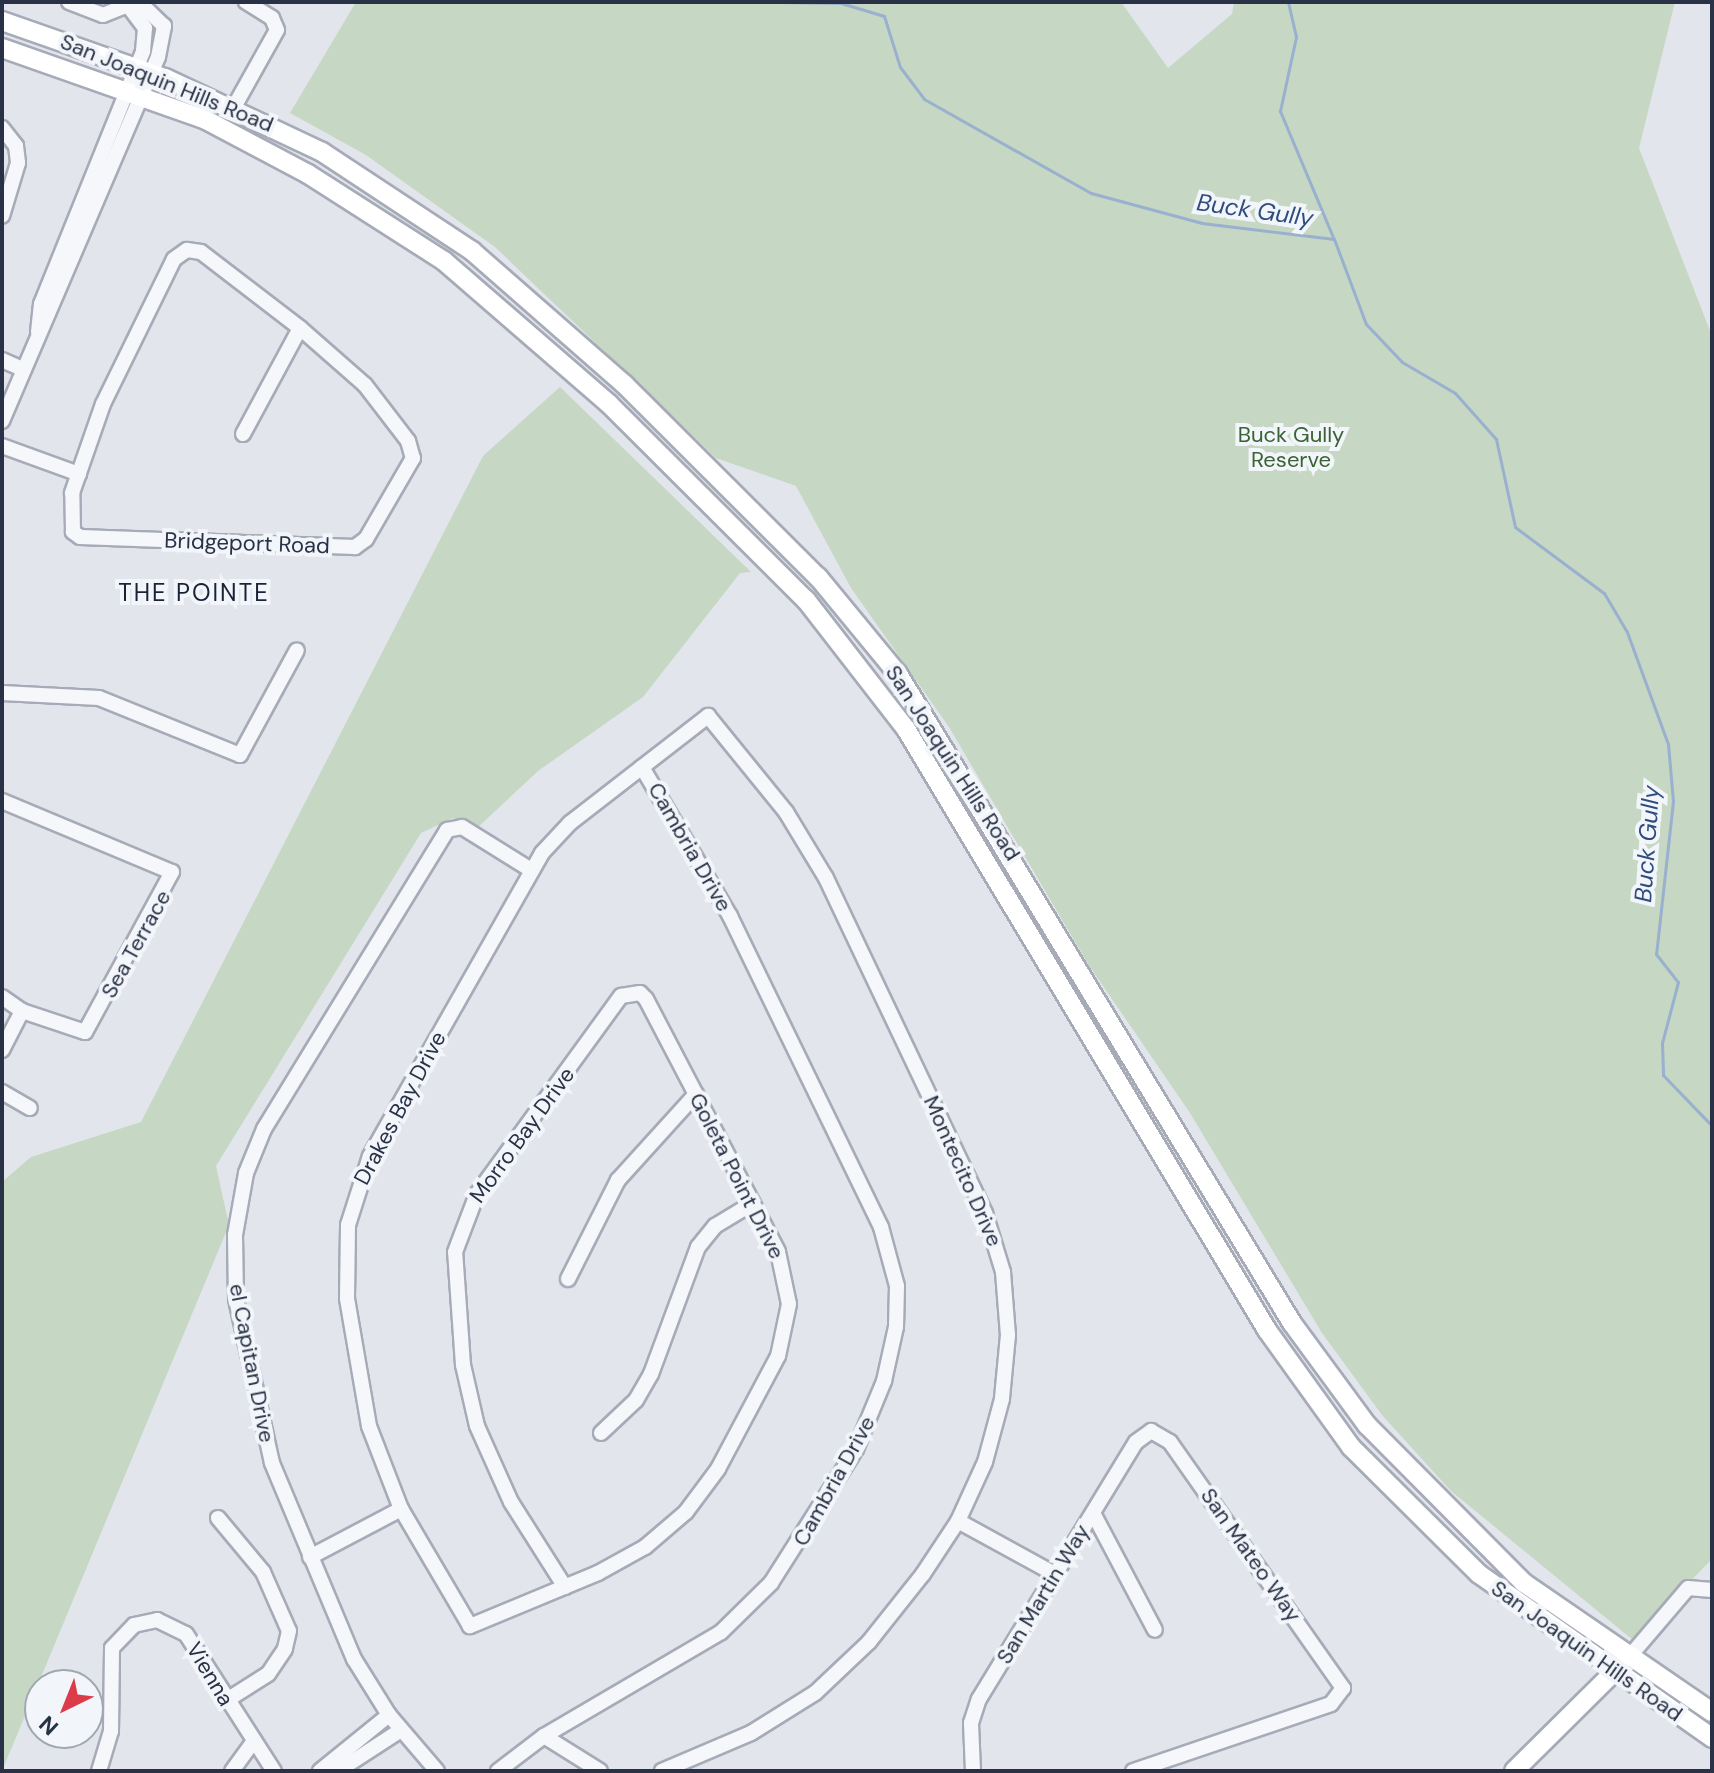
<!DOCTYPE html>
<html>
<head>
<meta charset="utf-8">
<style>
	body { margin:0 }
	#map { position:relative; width:1714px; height:1773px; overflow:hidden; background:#e2e5ec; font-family:"DM Sans",sans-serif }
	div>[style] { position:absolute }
	.green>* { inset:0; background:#c6d7c3 }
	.stream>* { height:3px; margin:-1.5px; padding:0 1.5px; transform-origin:1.5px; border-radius:1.5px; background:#9ab0cf }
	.roads { filter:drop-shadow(2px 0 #a6abb7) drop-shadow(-2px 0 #a6abb7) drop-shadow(0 2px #a6abb7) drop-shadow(0 -2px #a6abb7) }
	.minor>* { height:14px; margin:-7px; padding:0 7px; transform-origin:7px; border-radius:7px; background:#f6f7fa }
	.major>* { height:18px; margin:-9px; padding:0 9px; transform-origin:9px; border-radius:9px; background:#fff }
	span { translate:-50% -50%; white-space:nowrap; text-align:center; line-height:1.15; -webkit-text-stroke:8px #f2f5f9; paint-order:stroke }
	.street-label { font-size:22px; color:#283146 }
	.park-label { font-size:22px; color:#3a6334 }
	.water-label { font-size:24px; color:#2e4c7e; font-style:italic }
	.neighbourhood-label { font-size:24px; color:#1a2237; letter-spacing:2px }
	.frame { position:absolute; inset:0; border:4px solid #283146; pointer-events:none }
	.north { position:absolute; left:24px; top:1669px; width:80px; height:80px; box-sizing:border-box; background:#f2f5f9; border:2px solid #a1a7b1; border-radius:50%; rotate:223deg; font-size:22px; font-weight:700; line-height:32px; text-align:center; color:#283146 }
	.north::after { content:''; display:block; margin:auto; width:28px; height:36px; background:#dc3c49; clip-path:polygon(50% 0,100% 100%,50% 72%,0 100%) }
</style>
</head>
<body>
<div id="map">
	<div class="green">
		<div style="clip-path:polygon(356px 2px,1121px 2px,1168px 68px,1232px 14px,1234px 2px,1675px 2px,1639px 148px,1712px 336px,1712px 1559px,1633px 1640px,1451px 1491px,1382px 1415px,1322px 1333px,1190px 1113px,1088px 964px,949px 727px,851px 588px,796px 486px,716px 458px,495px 247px,366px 155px,290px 113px)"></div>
		<div style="clip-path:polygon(560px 387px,751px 572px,740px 573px,643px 697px,538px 771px,476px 829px,453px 818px,421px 833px,216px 1166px,229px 1225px,2px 1771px,2px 1182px,31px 1157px,141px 1122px,483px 456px)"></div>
	</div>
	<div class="stream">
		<div style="left:784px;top:2px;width:57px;rotate:1deg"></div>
		<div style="left:841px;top:3px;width:45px;rotate:16.8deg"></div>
		<div style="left:884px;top:16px;width:53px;rotate:72.6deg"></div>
		<div style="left:900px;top:67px;width:40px;rotate:53deg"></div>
		<div style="left:924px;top:99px;width:192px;rotate:29.4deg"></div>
		<div style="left:1091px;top:193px;width:115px;rotate:15.1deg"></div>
		<div style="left:1202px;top:223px;width:133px;rotate:6.9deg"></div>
		<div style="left:1334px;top:239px;width:91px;rotate:69.4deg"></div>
		<div style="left:1366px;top:324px;width:52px;rotate:46.5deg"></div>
		<div style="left:1402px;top:362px;width:61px;rotate:30.3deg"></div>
		<div style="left:1455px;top:393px;width:62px;rotate:48.3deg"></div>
		<div style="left:1496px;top:439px;width:90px;rotate:77.8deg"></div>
		<div style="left:1515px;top:527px;width:111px;rotate:36.6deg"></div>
		<div style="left:1604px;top:593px;width:45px;rotate:59.5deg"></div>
		<div style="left:1627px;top:632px;width:119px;rotate:69.9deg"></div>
		<div style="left:1668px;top:744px;width:57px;rotate:85deg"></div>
		<div style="left:1673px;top:801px;width:154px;rotate:96.3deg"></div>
		<div style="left:1656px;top:954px;width:36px;rotate:52deg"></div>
		<div style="left:1678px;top:982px;width:63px;rotate:104.7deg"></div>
		<div style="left:1662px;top:1043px;width:32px;rotate:88deg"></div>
		<div style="left:1663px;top:1075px;width:71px;rotate:46.1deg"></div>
		<div style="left:1288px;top:2px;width:36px;rotate:77deg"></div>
		<div style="left:1296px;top:37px;width:76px;rotate:102.2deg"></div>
		<div style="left:1280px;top:111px;width:137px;rotate:67.2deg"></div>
	</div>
	<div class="roads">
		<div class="minor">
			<div style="left:69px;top:2px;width:36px;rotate:21deg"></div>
			<div style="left:103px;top:15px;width:35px;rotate:-22deg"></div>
			<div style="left:234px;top:107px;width:88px;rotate:-60.8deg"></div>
			<div style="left:277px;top:30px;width:13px;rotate:-113deg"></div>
			<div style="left:272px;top:18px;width:31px;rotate:-148deg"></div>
			<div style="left:2px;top:128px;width:23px;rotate:52deg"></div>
			<div style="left:16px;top:146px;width:17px;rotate:83deg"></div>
			<div style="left:18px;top:163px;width:55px;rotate:106.8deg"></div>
			<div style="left:187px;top:250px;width:14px;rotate:8deg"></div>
			<div style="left:201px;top:252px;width:125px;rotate:37.5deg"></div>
			<div style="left:300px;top:328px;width:86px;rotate:41.2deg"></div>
			<div style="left:365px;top:385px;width:71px;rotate:52.5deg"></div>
			<div style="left:408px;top:441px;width:18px;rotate:74deg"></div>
			<div style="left:413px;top:458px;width:94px;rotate:120.1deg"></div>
			<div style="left:366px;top:539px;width:14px;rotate:144deg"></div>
			<div style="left:355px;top:547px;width:275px;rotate:-177.9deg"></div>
			<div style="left:80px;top:537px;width:9px;rotate:-144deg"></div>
			<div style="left:73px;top:532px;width:39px;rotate:-91deg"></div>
			<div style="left:72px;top:493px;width:94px;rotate:-70.8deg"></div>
			<div style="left:103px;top:404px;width:161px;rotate:-63.9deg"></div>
			<div style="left:174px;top:259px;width:16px;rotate:-35deg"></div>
			<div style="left:38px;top:332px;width:28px;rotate:-84deg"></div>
			<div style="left:41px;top:304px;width:273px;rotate:-68deg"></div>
			<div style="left:143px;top:51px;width:23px;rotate:-85deg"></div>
			<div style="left:145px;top:28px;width:26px;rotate:-127deg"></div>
			<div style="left:2px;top:360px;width:22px;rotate:24deg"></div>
			<div style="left:2px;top:421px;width:396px;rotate:-66.8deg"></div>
			<div style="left:158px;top:57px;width:32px;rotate:-79deg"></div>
			<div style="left:164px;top:26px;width:35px;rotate:-136deg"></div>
			<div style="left:243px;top:434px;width:120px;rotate:-61.7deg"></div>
			<div style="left:2px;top:446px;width:82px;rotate:20deg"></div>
			<div style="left:2px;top:693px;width:97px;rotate:3deg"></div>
			<div style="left:99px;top:698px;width:152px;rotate:22deg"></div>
			<div style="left:240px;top:755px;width:119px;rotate:-61.5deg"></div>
			<div style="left:2px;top:801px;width:184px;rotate:22.7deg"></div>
			<div style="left:172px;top:872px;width:182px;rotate:118.5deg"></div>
			<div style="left:85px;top:1032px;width:66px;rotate:-161.6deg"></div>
			<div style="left:22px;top:1011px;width:24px;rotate:-145deg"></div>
			<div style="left:2px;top:1050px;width:44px;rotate:-62.9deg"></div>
			<div style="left:2px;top:1092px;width:32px;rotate:30deg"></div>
			<div style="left:568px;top:1279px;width:111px;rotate:-63.2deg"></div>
			<div style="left:618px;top:1180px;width:116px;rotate:-47.8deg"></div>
			<div style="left:601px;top:1433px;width:48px;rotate:-43.3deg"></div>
			<div style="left:636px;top:1400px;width:30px;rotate:-60deg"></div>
			<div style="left:651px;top:1374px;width:135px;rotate:-69.7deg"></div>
			<div style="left:698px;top:1247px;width:27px;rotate:-51deg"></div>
			<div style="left:715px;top:1226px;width:44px;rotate:-31.2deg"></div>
			<div style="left:1093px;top:1513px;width:132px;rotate:62.1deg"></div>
			<div style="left:218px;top:1518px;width:70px;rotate:50.2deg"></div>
			<div style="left:263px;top:1572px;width:64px;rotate:66.2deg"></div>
			<div style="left:289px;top:1631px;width:18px;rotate:103deg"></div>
			<div style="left:285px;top:1649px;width:30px;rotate:124deg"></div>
			<div style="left:268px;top:1674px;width:49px;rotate:147.6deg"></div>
			<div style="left:958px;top:1521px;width:111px;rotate:28.7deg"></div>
			<div style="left:310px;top:1557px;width:103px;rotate:-27.8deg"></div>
			<div style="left:565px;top:1587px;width:101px;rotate:-122.4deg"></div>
			<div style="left:511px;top:1502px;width:83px;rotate:-114.1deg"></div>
			<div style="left:477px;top:1426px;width:63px;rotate:-102.9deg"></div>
			<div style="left:463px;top:1365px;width:113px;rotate:-94deg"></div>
			<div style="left:455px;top:1252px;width:62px;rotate:-69.2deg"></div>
			<div style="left:477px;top:1194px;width:245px;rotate:-54deg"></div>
			<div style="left:621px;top:996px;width:19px;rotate:-9deg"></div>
			<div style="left:640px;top:993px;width:8px;rotate:45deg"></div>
			<div style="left:646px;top:999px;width:285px;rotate:62.4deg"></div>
			<div style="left:778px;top:1252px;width:53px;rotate:78.1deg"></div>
			<div style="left:789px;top:1304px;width:53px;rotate:101.9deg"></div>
			<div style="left:778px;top:1356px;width:128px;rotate:118deg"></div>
			<div style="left:718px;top:1469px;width:54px;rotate:126.7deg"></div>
			<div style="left:686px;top:1512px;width:54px;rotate:139.5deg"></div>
			<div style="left:645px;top:1547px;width:54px;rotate:151deg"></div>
			<div style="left:598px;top:1573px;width:139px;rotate:157.5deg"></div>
			<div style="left:470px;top:1626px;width:136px;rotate:-120.5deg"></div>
			<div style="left:401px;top:1509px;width:89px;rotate:-111.1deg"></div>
			<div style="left:369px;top:1426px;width:130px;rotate:-99.8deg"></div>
			<div style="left:347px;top:1298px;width:73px;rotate:-89.2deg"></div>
			<div style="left:348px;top:1225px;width:72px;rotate:-72.3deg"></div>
			<div style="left:370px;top:1156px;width:348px;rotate:-60.4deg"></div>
			<div style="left:542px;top:853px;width:41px;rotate:-47deg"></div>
			<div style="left:570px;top:823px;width:175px;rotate:-37.8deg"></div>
			<div style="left:708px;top:716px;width:124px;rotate:50.9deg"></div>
			<div style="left:786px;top:812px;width:77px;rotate:58.8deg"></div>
			<div style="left:826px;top:878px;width:371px;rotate:64.6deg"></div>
			<div style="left:985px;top:1213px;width:62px;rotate:73deg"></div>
			<div style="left:1003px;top:1272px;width:63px;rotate:85.5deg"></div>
			<div style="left:1008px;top:1335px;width:64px;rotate:95.4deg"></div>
			<div style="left:1002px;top:1399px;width:65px;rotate:105.1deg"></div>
			<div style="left:985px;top:1462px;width:65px;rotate:114.6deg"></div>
			<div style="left:958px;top:1521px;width:64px;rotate:123.4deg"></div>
			<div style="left:923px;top:1574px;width:87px;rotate:128.5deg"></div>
			<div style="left:869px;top:1642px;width:74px;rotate:136.6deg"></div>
			<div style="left:815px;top:1693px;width:75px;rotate:148deg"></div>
			<div style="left:751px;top:1733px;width:97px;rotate:156.9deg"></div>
			<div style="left:1630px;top:1656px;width:89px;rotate:-49.5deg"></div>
			<div style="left:1688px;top:1588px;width:24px;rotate:5deg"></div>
			<div style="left:544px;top:1736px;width:66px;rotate:32deg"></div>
			<div style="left:99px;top:1771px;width:42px;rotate:-73.3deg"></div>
			<div style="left:111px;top:1731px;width:83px;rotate:-89.3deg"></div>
			<div style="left:112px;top:1648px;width:32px;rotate:-46deg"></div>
			<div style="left:134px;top:1625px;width:24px;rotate:-12deg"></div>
			<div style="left:157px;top:1620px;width:32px;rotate:26deg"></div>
			<div style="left:186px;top:1634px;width:163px;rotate:57.3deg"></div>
			<div style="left:232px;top:1771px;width:34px;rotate:-54deg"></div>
			<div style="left:320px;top:1771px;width:89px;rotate:-39.1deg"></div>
			<div style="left:338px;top:1771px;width:75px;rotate:-33.1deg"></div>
			<div style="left:437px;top:1771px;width:74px;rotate:-130.6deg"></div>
			<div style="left:389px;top:1715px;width:66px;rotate:-122deg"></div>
			<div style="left:354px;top:1659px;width:212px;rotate:-112.7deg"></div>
			<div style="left:272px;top:1463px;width:168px;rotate:-102.4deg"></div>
			<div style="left:236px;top:1299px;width:64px;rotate:-90.9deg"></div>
			<div style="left:235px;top:1235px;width:63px;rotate:-79.9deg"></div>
			<div style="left:246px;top:1173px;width:48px;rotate:-67.8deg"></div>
			<div style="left:264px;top:1129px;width:351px;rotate:-58.5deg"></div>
			<div style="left:447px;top:830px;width:15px;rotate:-11deg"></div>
			<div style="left:462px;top:827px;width:81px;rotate:31.9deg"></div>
			<div style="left:498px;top:1771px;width:58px;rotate:-37.3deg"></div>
			<div style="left:544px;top:1736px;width:205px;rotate:-30.4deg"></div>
			<div style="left:721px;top:1632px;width:70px;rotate:-44.4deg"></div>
			<div style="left:771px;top:1583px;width:159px;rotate:-57.6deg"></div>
			<div style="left:856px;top:1449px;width:74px;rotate:-67.6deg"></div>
			<div style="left:884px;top:1381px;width:55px;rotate:-77.5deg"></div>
			<div style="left:896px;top:1327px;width:41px;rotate:-88.6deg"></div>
			<div style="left:897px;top:1286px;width:61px;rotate:-105.2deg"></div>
			<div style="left:881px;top:1227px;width:346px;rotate:-115.9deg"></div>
			<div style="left:730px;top:916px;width:173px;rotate:-120.6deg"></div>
			<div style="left:973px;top:1771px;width:48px;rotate:-92.4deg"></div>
			<div style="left:971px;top:1723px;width:25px;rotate:-72deg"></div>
			<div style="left:979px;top:1699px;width:301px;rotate:-58.6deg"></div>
			<div style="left:1136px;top:1442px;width:19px;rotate:-36deg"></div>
			<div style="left:1151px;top:1431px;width:22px;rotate:30deg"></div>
			<div style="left:1170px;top:1442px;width:301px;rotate:54.9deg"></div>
			<div style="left:1343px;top:1688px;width:20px;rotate:127deg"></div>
			<div style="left:1331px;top:1704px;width:209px;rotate:161.3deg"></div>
		</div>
		<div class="major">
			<div style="left:2px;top:21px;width:173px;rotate:19.3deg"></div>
			<div style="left:165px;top:78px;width:174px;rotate:25.2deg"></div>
			<div style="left:322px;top:152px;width:180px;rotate:33.4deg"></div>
			<div style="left:472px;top:251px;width:202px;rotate:41.2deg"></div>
			<div style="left:624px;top:384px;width:274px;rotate:44.9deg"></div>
			<div style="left:818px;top:577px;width:126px;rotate:50.5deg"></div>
			<div style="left:898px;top:674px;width:759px;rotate:58.74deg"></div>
			<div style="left:1292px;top:1323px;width:127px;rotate:53.7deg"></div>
			<div style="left:1367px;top:1425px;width:223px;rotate:45.2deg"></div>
			<div style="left:1524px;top:1583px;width:228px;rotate:34.5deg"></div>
			<div style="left:2px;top:48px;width:216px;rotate:19.4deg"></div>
			<div style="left:206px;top:120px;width:115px;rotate:27.9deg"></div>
			<div style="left:308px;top:174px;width:161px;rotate:32.6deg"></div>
			<div style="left:444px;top:261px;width:218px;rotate:40.9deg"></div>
			<div style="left:609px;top:404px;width:278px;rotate:44.9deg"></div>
			<div style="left:806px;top:600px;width:163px;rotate:52.2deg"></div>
			<div style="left:906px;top:729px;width:701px;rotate:59.01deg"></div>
			<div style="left:1267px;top:1330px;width:144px;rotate:54.3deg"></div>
			<div style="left:1351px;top:1447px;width:180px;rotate:44.8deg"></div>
			<div style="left:1479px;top:1574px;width:285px;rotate:35.1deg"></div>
			<div style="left:1514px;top:1771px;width:149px;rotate:-44.7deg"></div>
		</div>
	</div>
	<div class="street-label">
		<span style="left:167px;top:83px;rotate:22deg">San Joaquin Hills Road</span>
		<span style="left:247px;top:543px;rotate:2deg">Bridgeport Road</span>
		<span style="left:953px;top:763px;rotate:57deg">San Joaquin Hills Road</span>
		<span style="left:690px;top:847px;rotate:60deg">Cambria Drive</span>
		<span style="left:136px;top:944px;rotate:-61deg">Sea Terrace</span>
		<span style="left:400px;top:1108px;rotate:-62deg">Drakes Bay Drive</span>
		<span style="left:522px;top:1135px;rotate:-54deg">Morro Bay Drive</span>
		<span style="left:963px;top:1171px;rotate:66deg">Montecito Drive</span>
		<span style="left:737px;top:1176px;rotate:63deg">Goleta Point Drive</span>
		<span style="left:252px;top:1363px;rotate:79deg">el Capitan Drive</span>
		<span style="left:834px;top:1481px;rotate:-61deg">Cambria Drive</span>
		<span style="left:1251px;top:1555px;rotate:55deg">San Mateo Way</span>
		<span style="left:1043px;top:1594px;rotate:-59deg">San Martin Way</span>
		<span style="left:1587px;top:1651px;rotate:35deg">San Joaquin Hills Road</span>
		<span style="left:210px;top:1674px;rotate:59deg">Vienna</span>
	</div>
	<div class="park-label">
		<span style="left:1291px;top:447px">Buck Gully<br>Reserve</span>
	</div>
	<div class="water-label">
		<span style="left:1255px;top:210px;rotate:8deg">Buck Gully</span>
		<span style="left:1647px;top:844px;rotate:-86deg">Buck Gully</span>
	</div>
	<div class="neighbourhood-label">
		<span style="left:194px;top:593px">THE POINTE</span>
	</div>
	<div class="frame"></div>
	<div class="north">N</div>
</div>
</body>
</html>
